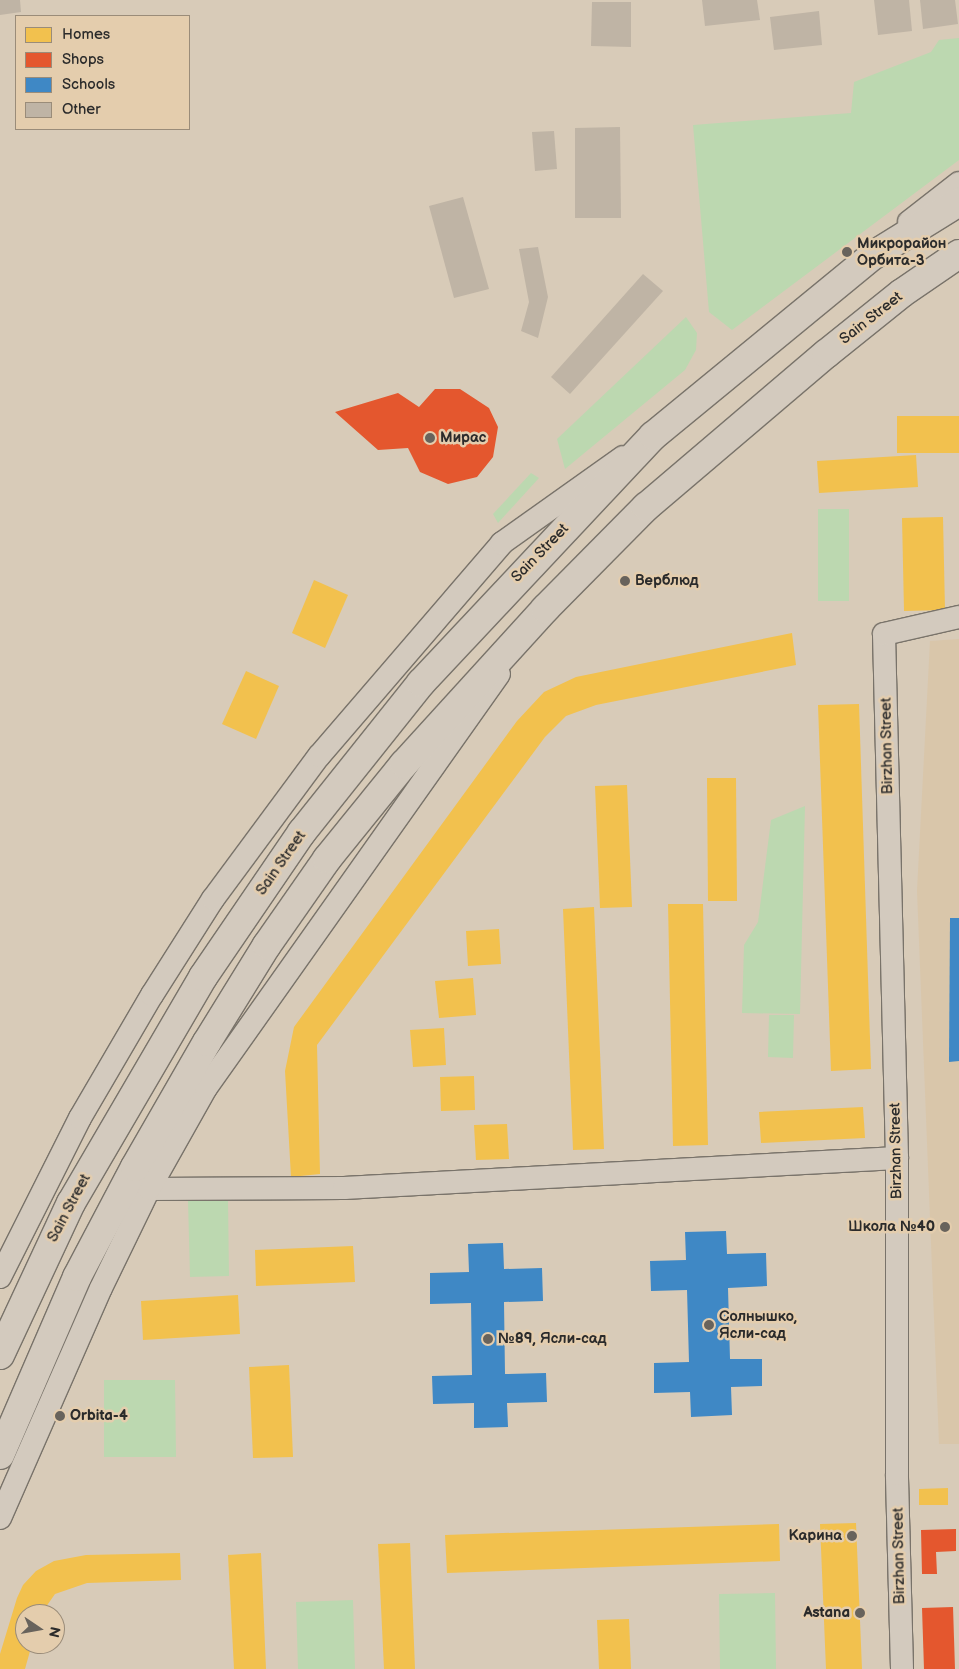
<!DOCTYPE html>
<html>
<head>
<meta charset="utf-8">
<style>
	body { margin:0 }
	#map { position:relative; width:959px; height:1669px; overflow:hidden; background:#d8cbb8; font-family:"Balsamiq Sans",sans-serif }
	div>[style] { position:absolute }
	.built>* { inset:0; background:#d9c6aa }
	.green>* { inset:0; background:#bcd8b0 }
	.homes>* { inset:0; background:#f2c14e }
	.shops>* { inset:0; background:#e4572e }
	.schools>* { inset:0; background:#3f88c5 }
	.building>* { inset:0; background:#bfb4a5 }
	.roads { filter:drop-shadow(1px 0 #79736a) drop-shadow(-1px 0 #79736a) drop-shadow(0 1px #79736a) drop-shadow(0 -1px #79736a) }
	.minor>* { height:22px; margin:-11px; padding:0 11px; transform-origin:11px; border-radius:11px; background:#d3cabe }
	.major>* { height:28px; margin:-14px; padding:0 14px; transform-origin:14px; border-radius:14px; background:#d3cabe }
	.dots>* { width:14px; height:14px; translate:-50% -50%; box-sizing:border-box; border:2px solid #e4cdad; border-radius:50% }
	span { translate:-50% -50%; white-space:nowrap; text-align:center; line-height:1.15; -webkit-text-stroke:5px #e4cdad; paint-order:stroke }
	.poi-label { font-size:15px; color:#2b2b2b; font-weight:700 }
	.left { translate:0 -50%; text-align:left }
	.right { translate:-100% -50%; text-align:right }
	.street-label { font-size:15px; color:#2b2b2b }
	.legend { position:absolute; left:15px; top:15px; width:175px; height:115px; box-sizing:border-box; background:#e4cdad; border:1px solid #9a8c79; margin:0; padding:6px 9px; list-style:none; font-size:15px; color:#2b2b2b }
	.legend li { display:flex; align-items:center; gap:10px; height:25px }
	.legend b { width:25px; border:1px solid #9a8c79 }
	.north { position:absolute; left:15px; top:1604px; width:50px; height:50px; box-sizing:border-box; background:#e4cdad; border:1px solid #9a8c79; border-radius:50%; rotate:102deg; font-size:14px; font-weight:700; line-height:20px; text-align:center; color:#2b2b2b }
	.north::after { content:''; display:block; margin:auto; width:18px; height:22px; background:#68635c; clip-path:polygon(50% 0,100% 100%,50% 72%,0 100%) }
</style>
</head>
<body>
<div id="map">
	<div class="built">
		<div style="clip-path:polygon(959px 639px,959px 1444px,939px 1444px,917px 891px,930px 641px)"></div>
	</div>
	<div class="green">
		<div style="clip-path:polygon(959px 38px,959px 160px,732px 330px,709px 312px,693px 125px,851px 113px,854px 82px,931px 52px,939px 40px)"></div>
		<div style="clip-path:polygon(686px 317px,697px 333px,696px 350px,685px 370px,565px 469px,557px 439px)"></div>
		<div style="clip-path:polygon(531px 473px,539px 478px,498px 523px,493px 514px)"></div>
		<div style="clip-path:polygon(818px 509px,849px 509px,849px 601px,818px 601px)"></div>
		<div style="clip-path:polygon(805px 806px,800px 1014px,742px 1013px,744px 945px,758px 922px,771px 820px)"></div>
		<div style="clip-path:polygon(769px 1015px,794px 1015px,793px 1058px,768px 1057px)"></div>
		<div style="clip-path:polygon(228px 1199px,229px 1276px,190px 1277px,188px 1200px)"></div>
		<div style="clip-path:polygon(104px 1380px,175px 1380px,176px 1457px,104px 1457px)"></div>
		<div style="clip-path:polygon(775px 1593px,776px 1669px,720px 1669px,719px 1594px)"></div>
		<div style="clip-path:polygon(353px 1600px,355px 1669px,298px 1669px,296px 1602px)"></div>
	</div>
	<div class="homes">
		<div style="clip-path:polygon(897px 416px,959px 416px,959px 453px,897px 453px)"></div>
		<div style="clip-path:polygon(916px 455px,918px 487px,819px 493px,817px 461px)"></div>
		<div style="clip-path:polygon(943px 517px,945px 610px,904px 611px,902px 518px)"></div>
		<div style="clip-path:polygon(314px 580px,348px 595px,325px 648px,292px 633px)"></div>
		<div style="clip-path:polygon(792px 633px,796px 665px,596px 705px,566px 716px,545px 737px,317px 1045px,320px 1174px,291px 1177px,285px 1071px,294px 1027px,517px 721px,544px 692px,576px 677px)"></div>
		<div style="clip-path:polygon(246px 671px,279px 686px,256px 739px,222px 724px)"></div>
		<div style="clip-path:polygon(859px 704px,871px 1069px,831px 1071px,818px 705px)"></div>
		<div style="clip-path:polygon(707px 778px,736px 778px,737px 901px,708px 901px)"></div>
		<div style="clip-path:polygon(627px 785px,632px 907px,600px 908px,595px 786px)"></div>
		<div style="clip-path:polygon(668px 904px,703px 904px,708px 1145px,673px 1146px)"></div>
		<div style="clip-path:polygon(594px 907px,604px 1149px,573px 1150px,563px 909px)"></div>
		<div style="clip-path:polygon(499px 929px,501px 964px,468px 966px,466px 931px)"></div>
		<div style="clip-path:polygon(473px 978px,476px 1015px,439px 1018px,435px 981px)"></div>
		<div style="clip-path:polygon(444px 1028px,446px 1065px,413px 1067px,410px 1030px)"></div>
		<div style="clip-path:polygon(474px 1076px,475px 1110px,441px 1111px,440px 1077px)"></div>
		<div style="clip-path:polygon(863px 1107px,865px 1138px,761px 1143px,759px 1112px)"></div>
		<div style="clip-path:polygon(507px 1124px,509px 1159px,476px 1160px,474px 1125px)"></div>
		<div style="clip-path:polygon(353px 1246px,355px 1282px,256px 1286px,255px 1250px)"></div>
		<div style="clip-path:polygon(238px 1295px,240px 1334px,143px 1340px,141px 1301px)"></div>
		<div style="clip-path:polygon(289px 1365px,293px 1457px,253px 1458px,249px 1367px)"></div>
		<div style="clip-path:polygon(948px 1488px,948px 1505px,919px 1505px,919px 1489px)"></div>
		<div style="clip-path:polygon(856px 1523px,862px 1669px,826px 1669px,820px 1524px)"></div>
		<div style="clip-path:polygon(779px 1524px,780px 1561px,447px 1573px,445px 1535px)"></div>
		<div style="clip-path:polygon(410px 1543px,415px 1669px,384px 1669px,378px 1544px)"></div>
		<div style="clip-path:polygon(180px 1553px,181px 1580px,87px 1583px,55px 1594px,41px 1614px,25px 1614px,25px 1644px,32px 1644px,25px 1669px,0 1669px,0 1654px,17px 1598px,23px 1585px,36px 1571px,54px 1561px,86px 1555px)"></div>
		<div style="clip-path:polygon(261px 1553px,266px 1669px,234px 1669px,228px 1555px)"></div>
		<div style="clip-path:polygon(629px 1619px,631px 1669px,599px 1669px,597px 1620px)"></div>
	</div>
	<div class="shops">
		<div style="clip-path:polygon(435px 389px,460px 389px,489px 408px,498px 427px,493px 457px,477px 477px,448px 484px,420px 472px,408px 448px,378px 450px,335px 412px,398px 393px,419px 407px)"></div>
		<div style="clip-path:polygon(956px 1529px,956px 1551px,936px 1552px,937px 1574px,922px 1574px,921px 1530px)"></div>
		<div style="clip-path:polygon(953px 1607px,955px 1669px,924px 1669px,922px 1608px)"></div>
	</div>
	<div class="schools">
		<div style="clip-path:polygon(950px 918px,959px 918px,959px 1061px,949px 1062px)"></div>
		<div style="clip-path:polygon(726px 1231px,727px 1254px,766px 1253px,767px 1286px,728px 1288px,730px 1359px,762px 1359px,762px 1386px,731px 1387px,732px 1415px,691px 1417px,690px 1392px,654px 1393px,654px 1363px,689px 1362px,687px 1290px,651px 1291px,650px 1261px,686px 1260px,685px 1232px)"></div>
		<div style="clip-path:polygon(503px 1243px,504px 1269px,542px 1268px,543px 1301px,504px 1302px,505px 1374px,546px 1373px,547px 1402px,507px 1403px,508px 1427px,474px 1428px,474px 1403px,433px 1404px,432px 1376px,472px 1375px,471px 1303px,430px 1304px,430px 1273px,469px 1272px,468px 1244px)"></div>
	</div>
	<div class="building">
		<div style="clip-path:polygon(0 0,20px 0,21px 12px,0 15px)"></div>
		<div style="clip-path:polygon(702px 0,757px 0,760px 20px,705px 26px)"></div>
		<div style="clip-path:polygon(874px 0,909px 0,912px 31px,878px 35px)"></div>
		<div style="clip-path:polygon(920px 0,955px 0,958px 24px,923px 29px)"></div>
		<div style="clip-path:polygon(592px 2px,631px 2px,631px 47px,591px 46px)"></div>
		<div style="clip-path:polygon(819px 11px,822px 45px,774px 50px,770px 17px)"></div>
		<div style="clip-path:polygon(620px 127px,621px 218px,575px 218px,575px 128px)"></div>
		<div style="clip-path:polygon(554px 131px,557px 169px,535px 171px,532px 132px)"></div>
		<div style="clip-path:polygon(463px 197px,489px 289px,454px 298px,429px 206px)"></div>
		<div style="clip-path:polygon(538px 247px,548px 297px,538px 338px,521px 331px,529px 302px,519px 249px)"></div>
		<div style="clip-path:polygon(643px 274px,663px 291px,570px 394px,551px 377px)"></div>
	</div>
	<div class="roads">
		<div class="minor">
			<div style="left:909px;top:222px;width:63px;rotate:-38deg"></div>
			<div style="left:149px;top:1189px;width:195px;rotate:-0.3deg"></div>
			<div style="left:344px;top:1188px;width:554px;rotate:-3.11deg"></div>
			<div style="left:0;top:1277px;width:178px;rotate:-63.3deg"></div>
			<div style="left:80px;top:1118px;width:143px;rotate:-59.7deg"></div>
			<div style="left:152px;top:995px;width:114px;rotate:-57.6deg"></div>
			<div style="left:213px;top:899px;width:178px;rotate:-53.5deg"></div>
			<div style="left:319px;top:756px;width:281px;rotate:-49.3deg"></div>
			<div style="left:502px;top:543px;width:148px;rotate:-35.4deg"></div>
			<div style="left:0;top:1518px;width:251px;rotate:-66.3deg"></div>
			<div style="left:101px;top:1288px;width:110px;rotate:-64.1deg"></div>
			<div style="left:149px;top:1189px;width:116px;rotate:-60.6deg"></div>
			<div style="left:206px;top:1088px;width:507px;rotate:-54.71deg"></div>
			<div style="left:902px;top:1669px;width:195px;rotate:-91.5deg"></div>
			<div style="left:897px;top:1474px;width:316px;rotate:-90deg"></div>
			<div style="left:897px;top:1158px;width:524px;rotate:-91.42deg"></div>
			<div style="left:884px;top:634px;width:77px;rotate:-12.8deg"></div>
		</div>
		<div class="major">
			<div style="left:0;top:1355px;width:168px;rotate:-65deg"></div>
			<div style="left:71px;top:1203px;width:262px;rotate:-59.7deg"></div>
			<div style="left:203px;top:977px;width:176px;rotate:-55.7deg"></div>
			<div style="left:302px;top:832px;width:191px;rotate:-51.4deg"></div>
			<div style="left:421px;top:683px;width:339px;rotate:-46.8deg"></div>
			<div style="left:653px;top:436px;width:283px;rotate:-39.4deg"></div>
			<div style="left:872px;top:256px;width:102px;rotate:-31.8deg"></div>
			<div style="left:0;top:1455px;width:194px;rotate:-66.6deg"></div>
			<div style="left:77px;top:1277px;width:124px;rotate:-62.2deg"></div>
			<div style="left:135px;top:1167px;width:144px;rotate:-60.1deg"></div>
			<div style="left:207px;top:1042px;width:114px;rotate:-58.3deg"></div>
			<div style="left:267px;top:945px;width:105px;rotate:-55.1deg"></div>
			<div style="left:327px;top:859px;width:122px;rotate:-51deg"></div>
			<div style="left:404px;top:764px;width:210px;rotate:-47.7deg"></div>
			<div style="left:545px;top:609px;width:144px;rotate:-45.3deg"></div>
			<div style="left:646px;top:507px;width:236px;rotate:-40.4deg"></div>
			<div style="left:826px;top:354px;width:97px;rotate:-38.8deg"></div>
			<div style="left:902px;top:293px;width:69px;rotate:-34.4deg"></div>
		</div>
	</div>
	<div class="dots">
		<div style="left:847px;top:252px;background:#68635c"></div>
		<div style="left:430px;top:438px;background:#68635c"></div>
		<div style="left:625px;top:581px;background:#68635c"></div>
		<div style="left:945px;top:1227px;background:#68635c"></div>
		<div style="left:709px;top:1325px;background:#68635c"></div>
		<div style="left:488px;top:1339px;background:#68635c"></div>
		<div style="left:60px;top:1416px;background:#68635c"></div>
		<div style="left:852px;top:1536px;background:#68635c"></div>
		<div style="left:860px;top:1613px;background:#68635c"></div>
	</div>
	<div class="poi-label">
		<span class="left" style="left:857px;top:252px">Микрорайон<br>Орбита-3</span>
		<span class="left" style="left:440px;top:438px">Мирас</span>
		<span class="left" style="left:635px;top:581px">Верблюд</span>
		<span class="right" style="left:935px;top:1227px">Школа №40</span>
		<span class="left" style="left:719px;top:1325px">Солнышко,<br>Ясли-сад</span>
		<span class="left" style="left:498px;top:1339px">№89, Ясли-сад</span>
		<span class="left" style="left:70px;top:1416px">Orbita-4</span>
		<span class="right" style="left:842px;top:1536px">Карина</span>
		<span class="right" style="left:850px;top:1613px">Astana</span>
	</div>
	<div class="street-label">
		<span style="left:871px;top:318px;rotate:-38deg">Sain Street</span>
		<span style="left:540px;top:553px;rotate:-46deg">Sain Street</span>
		<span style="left:887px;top:746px;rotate:-91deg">Birzhan Street</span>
		<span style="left:281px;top:863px;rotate:-55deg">Sain Street</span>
		<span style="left:896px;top:1151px;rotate:-91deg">Birzhan Street</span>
		<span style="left:69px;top:1208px;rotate:-62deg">Sain Street</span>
		<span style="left:899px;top:1556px;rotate:-91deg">Birzhan Street</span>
	</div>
	<ul class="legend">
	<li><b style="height:14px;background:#f2c14e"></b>Homes</li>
	<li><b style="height:14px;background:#e4572e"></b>Shops</li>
	<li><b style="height:14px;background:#3f88c5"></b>Schools</li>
	<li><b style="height:14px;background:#bfb4a5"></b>Other</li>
	</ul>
	<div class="north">N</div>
</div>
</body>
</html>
